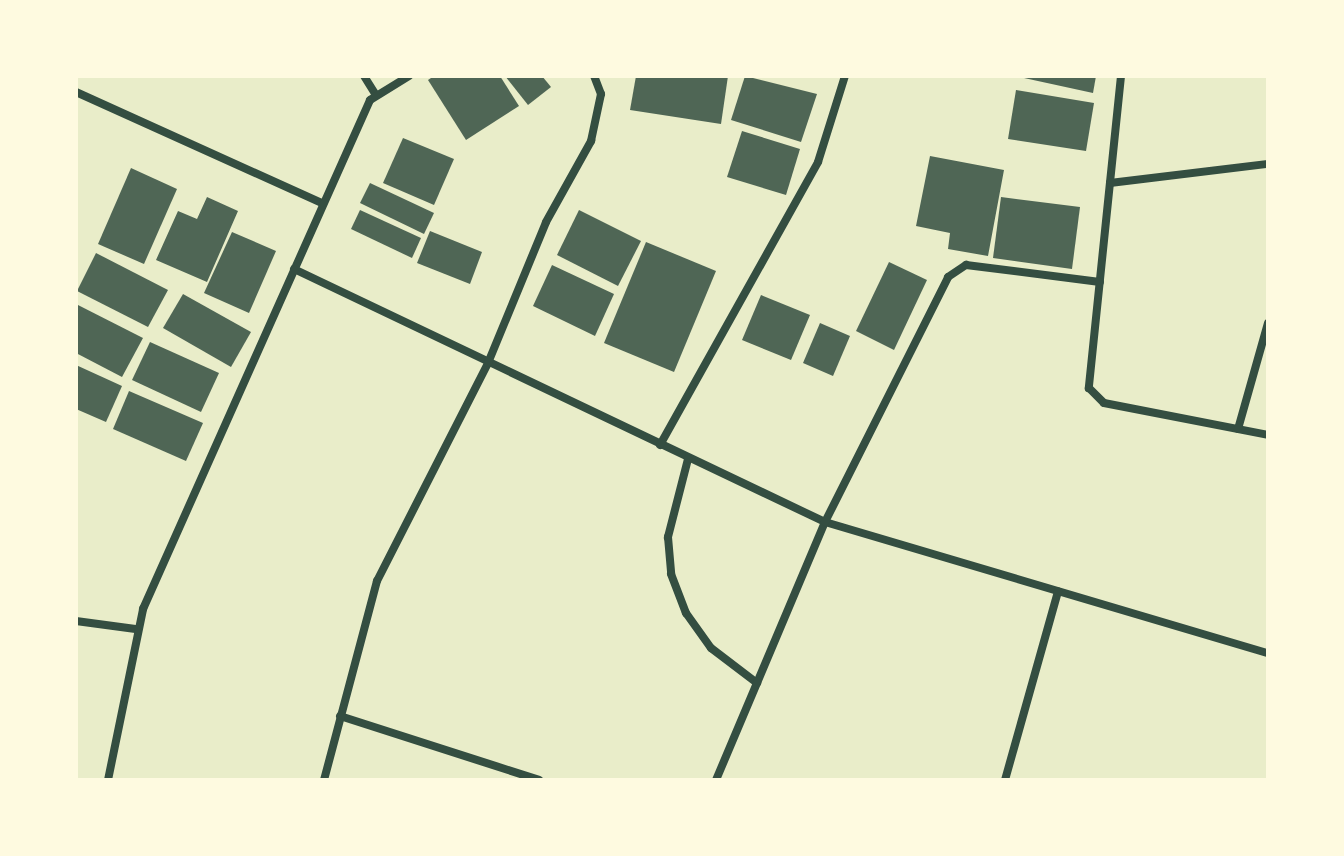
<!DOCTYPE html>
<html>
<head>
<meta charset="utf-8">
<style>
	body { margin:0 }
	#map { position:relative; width:1344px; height:856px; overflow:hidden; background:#e9edc9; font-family:Quicksand,sans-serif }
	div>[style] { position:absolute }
	.building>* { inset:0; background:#4f6655 }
	.minor>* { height:8px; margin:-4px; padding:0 4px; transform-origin:4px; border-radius:4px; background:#344e41 }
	span { translate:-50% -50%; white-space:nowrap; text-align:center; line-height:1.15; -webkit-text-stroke:6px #fefae0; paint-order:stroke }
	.frame { position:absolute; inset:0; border:78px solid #fefae0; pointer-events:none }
</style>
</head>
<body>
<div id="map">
	<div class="building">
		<div style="clip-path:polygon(434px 76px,500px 76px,519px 106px,466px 140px,428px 80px)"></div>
		<div style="clip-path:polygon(505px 76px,542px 76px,551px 87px,528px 105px)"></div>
		<div style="clip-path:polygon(636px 76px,728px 76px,721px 124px,630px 110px)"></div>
		<div style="clip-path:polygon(745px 76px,817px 94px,801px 142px,731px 120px)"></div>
		<div style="clip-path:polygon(1015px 76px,1096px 76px,1093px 93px)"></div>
		<div style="clip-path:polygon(1016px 90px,1094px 103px,1086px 151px,1008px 139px)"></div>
		<div style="clip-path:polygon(742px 131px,800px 149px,786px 195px,727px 177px)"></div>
		<div style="clip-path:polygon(403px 138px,454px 159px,434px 205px,383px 183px)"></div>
		<div style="clip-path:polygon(930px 156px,1004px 170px,988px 256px,948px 249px,950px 233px,916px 226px)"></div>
		<div style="clip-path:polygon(131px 168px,177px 189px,144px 264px,98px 244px)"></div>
		<div style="clip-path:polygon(370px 183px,434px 213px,424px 234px,360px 203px)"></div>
		<div style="clip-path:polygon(207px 197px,238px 211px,207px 282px,156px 260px,178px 211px,197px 219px)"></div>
		<div style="clip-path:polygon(1001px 197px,1080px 207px,1072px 269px,993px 258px)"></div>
		<div style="clip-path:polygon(360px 210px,421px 238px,412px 258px,351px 229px)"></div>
		<div style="clip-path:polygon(579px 210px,641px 241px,618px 286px,557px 255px)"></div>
		<div style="clip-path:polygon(430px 231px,482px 252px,470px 284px,417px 263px)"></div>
		<div style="clip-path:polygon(232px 232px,276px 251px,249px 313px,204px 293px)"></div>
		<div style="clip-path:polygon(646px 242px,716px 271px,674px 372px,604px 343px)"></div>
		<div style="clip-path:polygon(96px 253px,168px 290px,148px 327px,77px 291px)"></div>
		<div style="clip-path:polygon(889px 262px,927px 280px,894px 350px,856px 331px)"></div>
		<div style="clip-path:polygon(552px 265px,614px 294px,595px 336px,533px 306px)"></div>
		<div style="clip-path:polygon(183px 294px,251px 332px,231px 367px,163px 328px)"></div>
		<div style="clip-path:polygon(761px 295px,810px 315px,791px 360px,742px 340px)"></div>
		<div style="clip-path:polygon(76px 304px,143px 338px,122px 377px,76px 353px)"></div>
		<div style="clip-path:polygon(820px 323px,850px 336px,833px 376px,803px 363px)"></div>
		<div style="clip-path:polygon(150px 342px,219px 373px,201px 412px,132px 380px)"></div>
		<div style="clip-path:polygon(76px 365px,122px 386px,106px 422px,76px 409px)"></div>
		<div style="clip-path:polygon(129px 391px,203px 423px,186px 461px,113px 429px)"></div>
	</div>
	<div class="minor">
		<div style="left:364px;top:76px;width:22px;rotate:58deg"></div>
		<div style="left:1121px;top:76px;width:314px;rotate:95.9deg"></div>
		<div style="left:1089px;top:388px;width:21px;rotate:45deg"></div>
		<div style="left:1104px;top:403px;width:167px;rotate:11deg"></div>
		<div style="left:76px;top:92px;width:270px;rotate:24.3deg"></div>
		<div style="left:1110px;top:183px;width:159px;rotate:-6.9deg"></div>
		<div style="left:294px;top:269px;width:588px;rotate:25.48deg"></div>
		<div style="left:825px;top:522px;width:462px;rotate:16.5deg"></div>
		<div style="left:1238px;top:429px;width:110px;rotate:-74.2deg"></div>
		<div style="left:660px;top:445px;width:324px;rotate:-60.8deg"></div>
		<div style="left:818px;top:162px;width:90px;rotate:-72.6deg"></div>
		<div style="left:688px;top:459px;width:81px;rotate:104.4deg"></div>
		<div style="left:668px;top:537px;width:37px;rotate:85deg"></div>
		<div style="left:671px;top:574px;width:42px;rotate:69deg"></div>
		<div style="left:686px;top:613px;width:43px;rotate:54.5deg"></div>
		<div style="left:711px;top:648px;width:58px;rotate:37.3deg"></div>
		<div style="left:76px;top:621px;width:60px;rotate:7.7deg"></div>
		<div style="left:340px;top:716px;width:209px;rotate:17.8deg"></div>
		<div style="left:108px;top:780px;width:175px;rotate:-78.4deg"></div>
		<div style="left:143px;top:609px;width:557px;rotate:-65.96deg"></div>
		<div style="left:370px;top:100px;width:46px;rotate:-31.6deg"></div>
		<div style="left:324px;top:780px;width:206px;rotate:-75.1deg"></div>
		<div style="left:377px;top:581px;width:245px;rotate:-63deg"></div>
		<div style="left:488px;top:363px;width:152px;rotate:-67.6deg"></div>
		<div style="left:546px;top:222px;width:93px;rotate:-60.9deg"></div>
		<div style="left:591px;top:141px;width:48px;rotate:-78deg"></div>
		<div style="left:601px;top:94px;width:19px;rotate:-111deg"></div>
		<div style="left:716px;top:780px;width:280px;rotate:-67.1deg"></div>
		<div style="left:825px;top:522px;width:274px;rotate:-63.3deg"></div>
		<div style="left:948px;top:277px;width:22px;rotate:-34deg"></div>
		<div style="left:966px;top:265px;width:135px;rotate:7.2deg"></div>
		<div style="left:1005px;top:780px;width:196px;rotate:-74.3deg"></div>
	</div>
	<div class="frame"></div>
</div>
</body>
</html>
